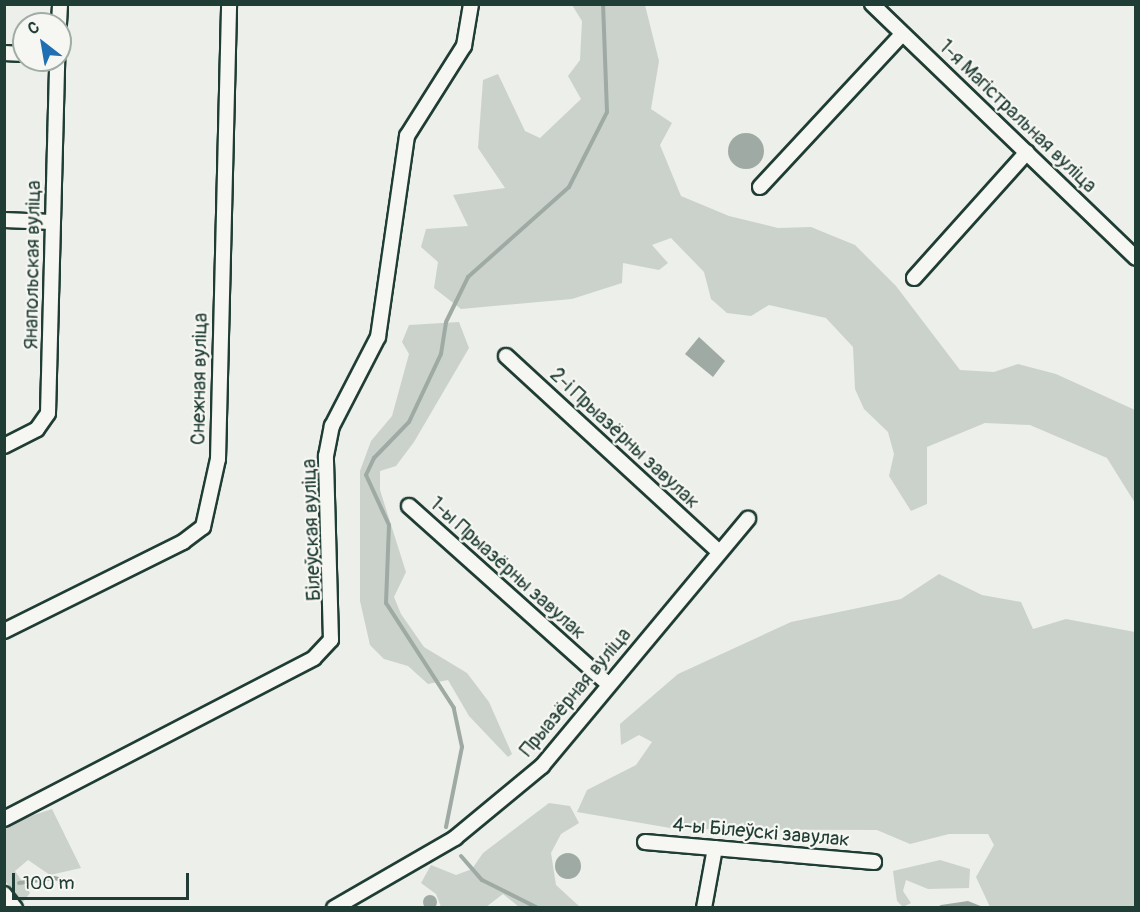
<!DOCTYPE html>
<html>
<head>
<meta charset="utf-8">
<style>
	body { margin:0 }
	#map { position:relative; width:1140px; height:912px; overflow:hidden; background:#edefea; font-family:Pangolin,sans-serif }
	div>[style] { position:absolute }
	.green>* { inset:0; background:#cbd2cc }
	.water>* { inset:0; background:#9faaa4 }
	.round { border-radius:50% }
	.stream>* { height:4px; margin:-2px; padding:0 2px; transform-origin:2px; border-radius:2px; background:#9faaa4 }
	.roads { filter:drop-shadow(2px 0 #1f3d34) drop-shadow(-2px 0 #1f3d34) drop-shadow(0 2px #1f3d34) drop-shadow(0 -2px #1f3d34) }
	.minor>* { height:14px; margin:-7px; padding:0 7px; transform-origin:7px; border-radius:7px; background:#f6f6f2 }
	span { translate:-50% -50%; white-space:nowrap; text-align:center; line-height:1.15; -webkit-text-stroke:4.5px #f6f6f2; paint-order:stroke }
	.street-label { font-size:20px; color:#1f3d34 }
	.frame { position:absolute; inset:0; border:6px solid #1f3d34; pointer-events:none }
	.north { position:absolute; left:12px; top:12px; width:60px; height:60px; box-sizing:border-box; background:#f6f6f2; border:2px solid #a0aca6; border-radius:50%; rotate:329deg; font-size:16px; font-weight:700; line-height:24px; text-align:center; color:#1f3d34 }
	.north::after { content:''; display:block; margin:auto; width:21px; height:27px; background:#1f6fb2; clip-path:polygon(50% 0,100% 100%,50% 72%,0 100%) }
	.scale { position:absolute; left:12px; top:873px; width:177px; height:27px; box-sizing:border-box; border:3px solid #1f3d34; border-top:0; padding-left:8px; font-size:18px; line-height:21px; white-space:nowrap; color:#1f3d34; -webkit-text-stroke:4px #f6f6f2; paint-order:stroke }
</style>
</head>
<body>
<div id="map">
	<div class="green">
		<div style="clip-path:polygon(572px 5px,645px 5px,659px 61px,651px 109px,672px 123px,660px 145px,681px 196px,729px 216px,778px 228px,811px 227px,855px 245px,896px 286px,960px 370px,994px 372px,1018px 364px,1056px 374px,1135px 410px,1135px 503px,1107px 458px,1030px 425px,985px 423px,927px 447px,927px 504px,911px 511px,889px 476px,894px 454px,888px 432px,864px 409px,855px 389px,853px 347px,826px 318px,769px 305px,751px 316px,727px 313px,711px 299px,704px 272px,671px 238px,652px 245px,668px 263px,659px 270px,623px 263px,622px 283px,572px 299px,461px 309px,434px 288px,438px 262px,421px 247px,426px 229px,468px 226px,453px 195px,505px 188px,478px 148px,483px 80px,498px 74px,525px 131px,540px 138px,581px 99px,568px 76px,580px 60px,582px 21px)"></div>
		<div style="clip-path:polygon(459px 322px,469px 348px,414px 442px,396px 466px,380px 471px,380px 490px,406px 572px,394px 597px,401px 614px,424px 647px,467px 673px,489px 702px,512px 754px,508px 757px,469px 716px,448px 680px,428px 684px,408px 666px,384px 659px,370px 645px,360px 601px,360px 471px,371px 441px,392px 416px,409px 354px,402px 342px,409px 325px)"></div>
		<div style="clip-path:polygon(939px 574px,982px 595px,1021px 602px,1033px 629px,1066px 619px,1135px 632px,1135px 907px,990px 907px,976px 877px,994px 845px,988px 834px,949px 834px,910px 844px,877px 830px,676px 829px,577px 812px,587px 790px,636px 765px,652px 742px,639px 735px,621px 745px,620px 724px,678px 674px,791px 622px,901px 599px)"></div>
		<div style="clip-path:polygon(549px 803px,570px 806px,579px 823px,561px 834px,551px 853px,556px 885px,580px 907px,519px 907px,503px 894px,486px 907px,441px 907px,436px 894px,421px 883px,431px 865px,456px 875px,472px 869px,483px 853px)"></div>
		<div style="clip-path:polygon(52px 809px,81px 868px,50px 875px,28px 860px,15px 871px,30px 893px,23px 902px,5px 881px,4px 825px)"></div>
		<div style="clip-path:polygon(940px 860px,970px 869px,969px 888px,928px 889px,906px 880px,903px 891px,911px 903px,903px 907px,897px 901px,893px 871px)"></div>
	</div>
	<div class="water">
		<div class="round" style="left:728px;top:133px;width:36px;height:36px"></div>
		<div style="clip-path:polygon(699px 337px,725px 361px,713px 377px,685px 354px)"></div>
		<div class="round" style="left:555px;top:853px;width:26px;height:26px"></div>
		<div class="round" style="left:423px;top:895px;width:14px;height:14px"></div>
		<div style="clip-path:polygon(968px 901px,983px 907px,937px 907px,941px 905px)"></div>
	</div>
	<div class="stream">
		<div style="left:446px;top:827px;width:82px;rotate:-78.7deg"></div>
		<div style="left:462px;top:747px;width:40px;rotate:-102deg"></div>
		<div style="left:454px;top:708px;width:125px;rotate:-122.9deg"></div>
		<div style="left:386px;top:603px;width:78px;rotate:-87.8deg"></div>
		<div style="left:389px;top:525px;width:55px;rotate:-114.7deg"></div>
		<div style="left:366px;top:475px;width:19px;rotate:-65deg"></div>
		<div style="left:374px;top:458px;width:50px;rotate:-45.8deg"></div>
		<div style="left:409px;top:422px;width:75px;rotate:-64.8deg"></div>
		<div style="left:441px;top:354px;width:32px;rotate:-81deg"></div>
		<div style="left:446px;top:322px;width:50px;rotate:-63.9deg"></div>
		<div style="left:468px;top:277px;width:135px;rotate:-41.7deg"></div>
		<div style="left:569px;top:187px;width:84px;rotate:-63.1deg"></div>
		<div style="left:607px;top:112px;width:108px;rotate:-92.1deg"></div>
		<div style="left:461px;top:856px;width:32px;rotate:49deg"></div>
		<div style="left:482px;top:880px;width:63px;rotate:26.6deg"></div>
		<div style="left:19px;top:883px;width:35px;rotate:-8deg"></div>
		<div style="left:54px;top:878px;width:18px;rotate:13deg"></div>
	</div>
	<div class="roads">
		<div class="minor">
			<div style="left:872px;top:4px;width:366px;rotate:43.9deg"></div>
			<div style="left:59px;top:24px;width:20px;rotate:-87deg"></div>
			<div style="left:4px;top:53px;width:20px;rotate:3deg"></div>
			<div style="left:760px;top:187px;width:209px;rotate:-47.1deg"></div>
			<div style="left:4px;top:220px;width:47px;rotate:2.4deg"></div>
			<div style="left:914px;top:278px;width:169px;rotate:-48.1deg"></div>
			<div style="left:506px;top:356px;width:287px;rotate:42.6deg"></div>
			<div style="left:4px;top:446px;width:37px;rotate:-27deg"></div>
			<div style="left:37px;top:429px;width:19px;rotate:-55deg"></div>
			<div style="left:48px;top:413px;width:353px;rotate:-88.5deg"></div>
			<div style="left:409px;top:506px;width:267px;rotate:41.8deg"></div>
			<div style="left:4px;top:631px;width:200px;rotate:-26.4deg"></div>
			<div style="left:183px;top:542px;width:25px;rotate:-37deg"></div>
			<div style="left:203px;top:527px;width:70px;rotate:-77.6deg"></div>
			<div style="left:218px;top:459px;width:455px;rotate:-88.6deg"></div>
			<div style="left:4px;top:819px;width:349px;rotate:-27.4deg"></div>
			<div style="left:314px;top:658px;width:25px;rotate:-47deg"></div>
			<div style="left:331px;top:640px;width:184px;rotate:-91.6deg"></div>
			<div style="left:326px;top:456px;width:31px;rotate:-79deg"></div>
			<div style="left:332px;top:426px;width:100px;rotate:-62.7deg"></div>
			<div style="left:378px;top:337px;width:203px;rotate:-81.8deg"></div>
			<div style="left:407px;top:136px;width:107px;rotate:-57.7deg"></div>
			<div style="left:464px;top:46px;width:43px;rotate:-80.5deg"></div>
			<div style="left:645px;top:842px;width:230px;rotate:5deg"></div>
			<div style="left:4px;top:894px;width:18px;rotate:52deg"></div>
			<div style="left:334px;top:908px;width:140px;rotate:-30deg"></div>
			<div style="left:455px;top:838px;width:113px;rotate:-39.6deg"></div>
			<div style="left:542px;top:766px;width:322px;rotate:-50.2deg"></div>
			<div style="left:704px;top:908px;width:61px;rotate:-79.6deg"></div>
		</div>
	</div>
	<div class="street-label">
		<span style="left:1018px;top:116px;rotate:44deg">1-я Магістральная вуліца</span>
		<span style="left:32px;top:265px;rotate:-89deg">Янапольская вуліца</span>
		<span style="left:199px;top:379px;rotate:-89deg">Снежная вуліца</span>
		<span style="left:625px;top:438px;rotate:43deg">2-і Прыазёрны завулак</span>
		<span style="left:311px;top:530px;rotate:-92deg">Білеўская вуліца</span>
		<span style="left:508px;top:568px;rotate:42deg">1-ы Прыазёрны завулак</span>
		<span style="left:575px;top:692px;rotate:-50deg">Прыазёрная вуліца</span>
		<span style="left:761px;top:832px;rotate:5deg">4-ы Білеўскі завулак</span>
	</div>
	<div class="frame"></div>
	<div class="north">С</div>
	<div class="scale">100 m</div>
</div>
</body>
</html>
